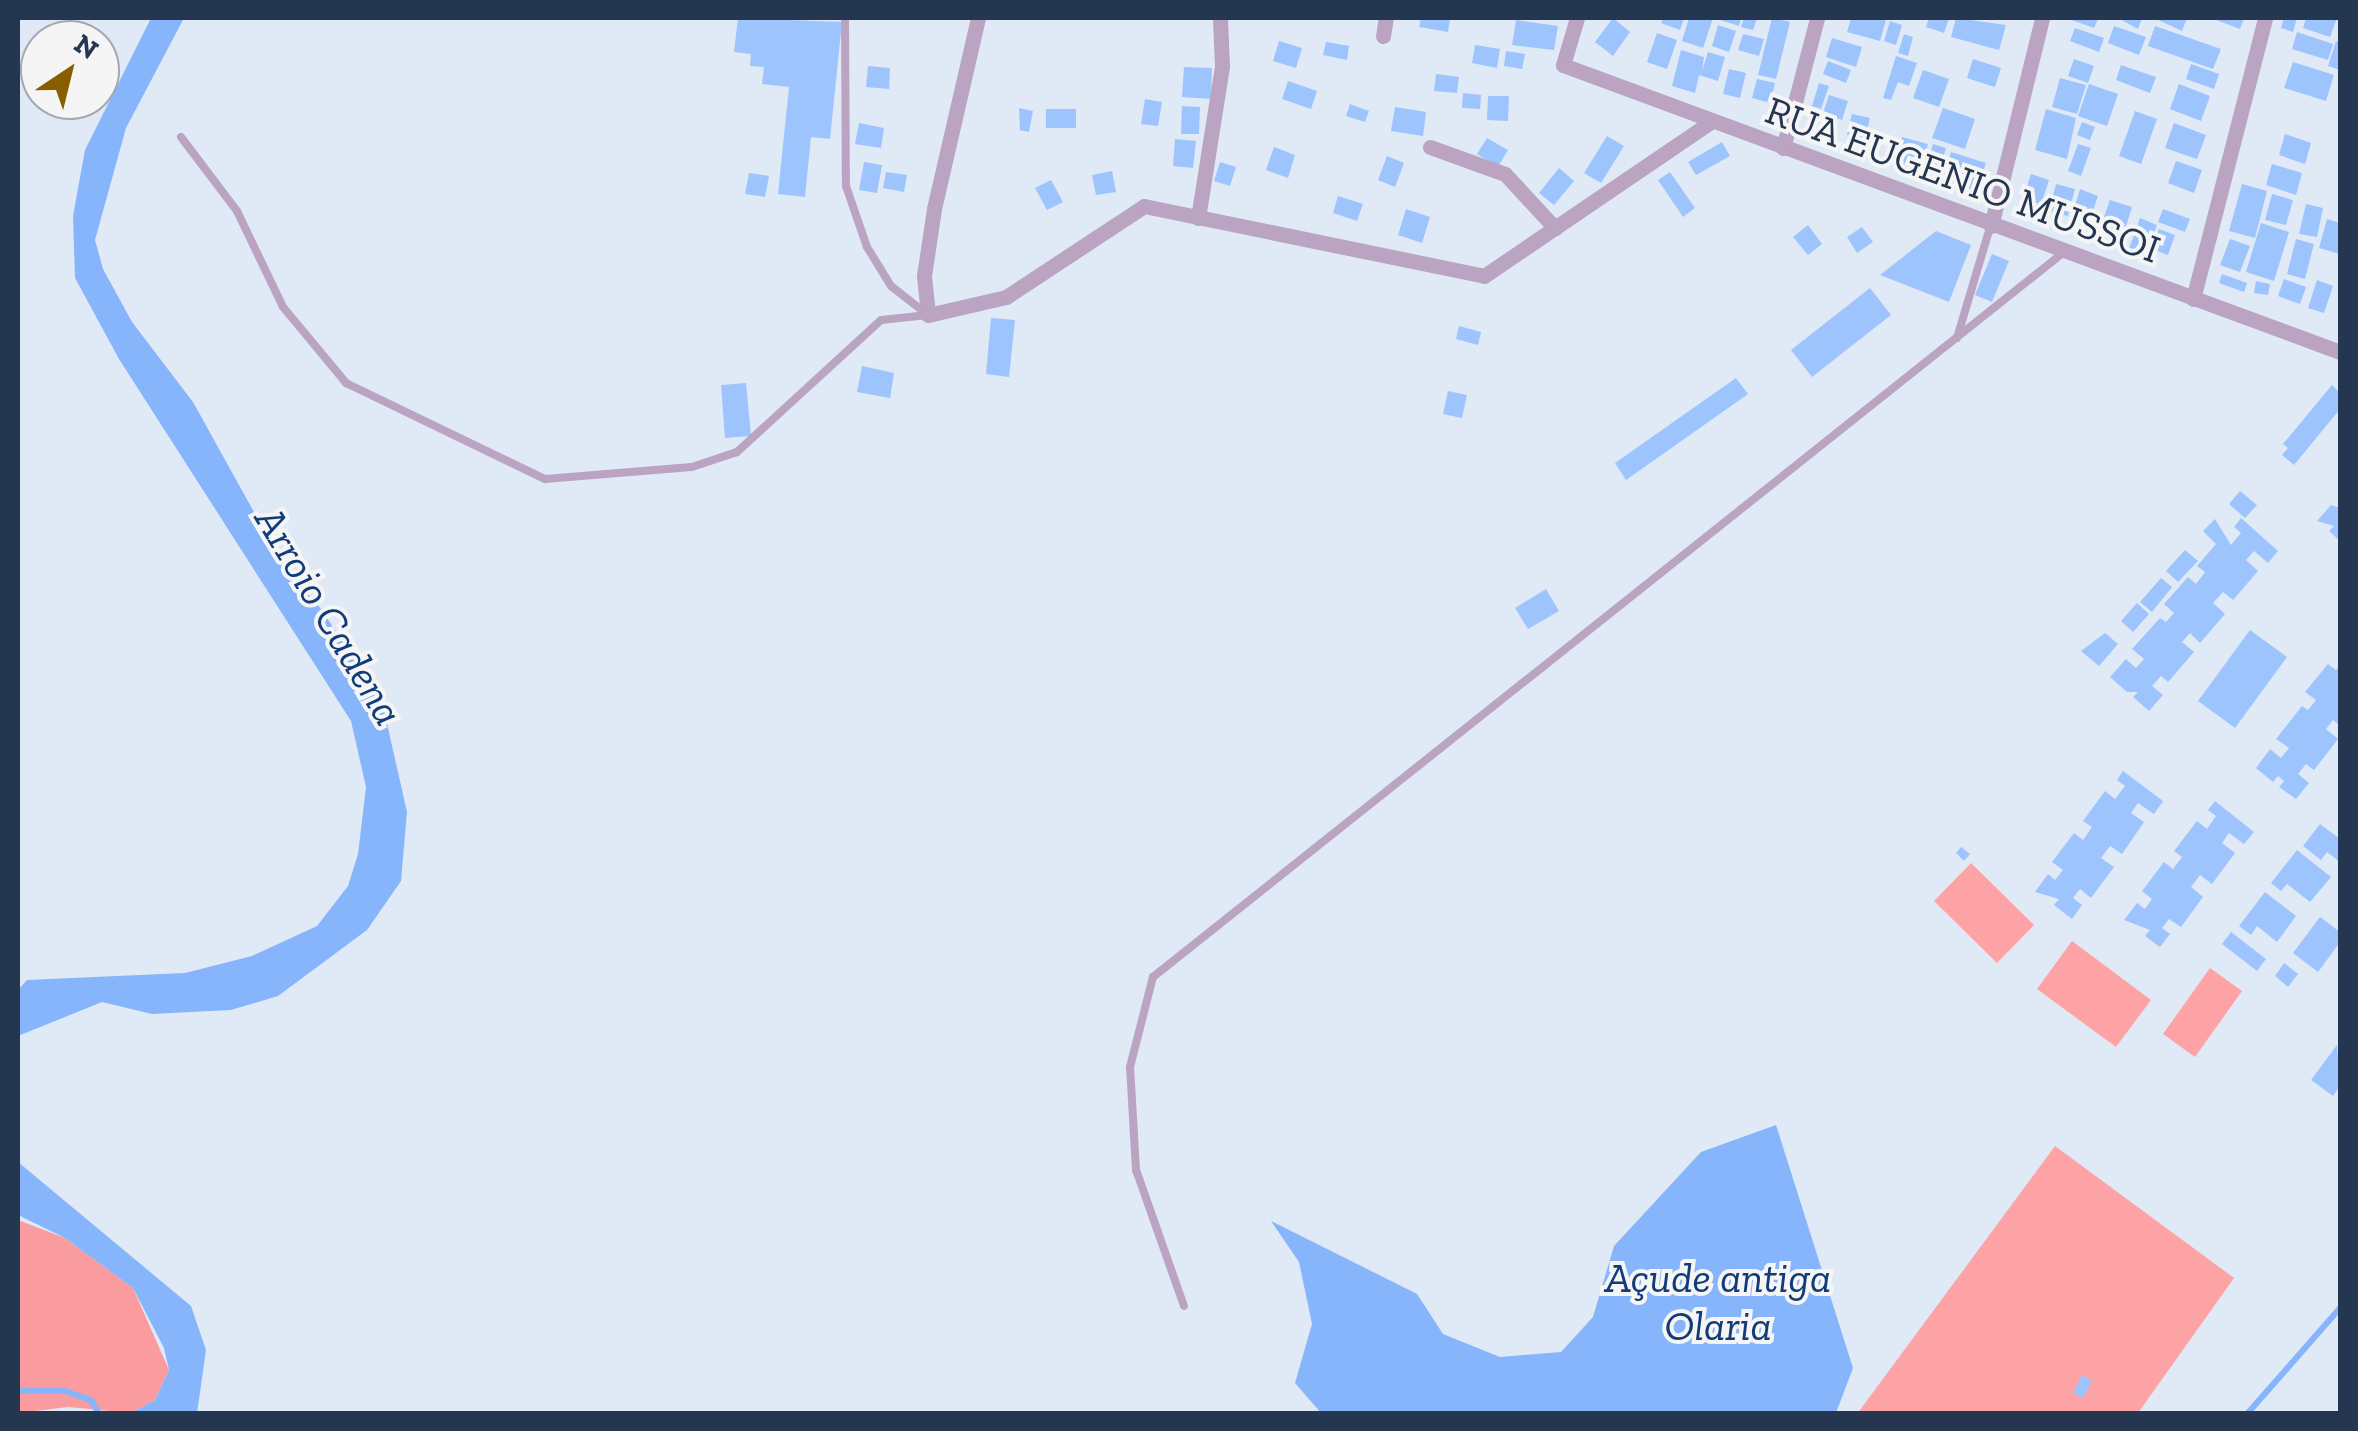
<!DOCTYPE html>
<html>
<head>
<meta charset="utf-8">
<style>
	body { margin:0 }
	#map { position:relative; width:2358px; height:1431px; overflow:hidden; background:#e0e9f6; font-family:"Zilla Slab",serif }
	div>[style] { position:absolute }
	.green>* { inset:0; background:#fea3a5 }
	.forest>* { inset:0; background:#fa9c9f }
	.water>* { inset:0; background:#87b5fb }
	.stream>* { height:6px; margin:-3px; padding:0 3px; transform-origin:3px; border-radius:3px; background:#87b5fb }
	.building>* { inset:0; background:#9ec4fd }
	.lane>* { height:8px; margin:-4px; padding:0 4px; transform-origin:4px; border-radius:4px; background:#bba3c2 }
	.street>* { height:15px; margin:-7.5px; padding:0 7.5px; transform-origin:7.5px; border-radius:7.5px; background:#bba3c2 }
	span { translate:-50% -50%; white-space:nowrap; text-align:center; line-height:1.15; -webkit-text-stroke:8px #f5f5f5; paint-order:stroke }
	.street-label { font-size:40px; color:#253650 }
	.water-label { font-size:42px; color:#113c79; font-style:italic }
	.frame { position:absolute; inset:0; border:20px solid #253650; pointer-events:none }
	.north { position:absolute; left:20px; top:20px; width:100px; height:100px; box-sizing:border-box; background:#f5f5f5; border:2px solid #a2a9b3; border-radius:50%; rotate:35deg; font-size:28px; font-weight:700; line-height:40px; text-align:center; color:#253650 }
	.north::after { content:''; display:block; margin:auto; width:35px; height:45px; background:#895e00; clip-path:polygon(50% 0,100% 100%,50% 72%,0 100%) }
</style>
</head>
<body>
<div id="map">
	<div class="green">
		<div style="clip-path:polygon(1971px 863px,2034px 925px,1997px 963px,1934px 901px)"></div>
		<div style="clip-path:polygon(2072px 941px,2151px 1000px,2116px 1047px,2037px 989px)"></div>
		<div style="clip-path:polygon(2210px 968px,2242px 991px,2195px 1057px,2163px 1034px)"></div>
		<div style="clip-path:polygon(2055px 1146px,2234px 1278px,2138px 1413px,1857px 1414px)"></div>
	</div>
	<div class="forest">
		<div style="clip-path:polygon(18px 1220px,65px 1238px,133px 1288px,169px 1370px,155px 1400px,131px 1413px,68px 1407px,18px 1413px)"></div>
	</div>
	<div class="water">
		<div style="clip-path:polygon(151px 18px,184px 18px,126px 128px,95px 240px,103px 269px,132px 322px,193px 402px,290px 577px,316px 602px,381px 697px,407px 812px,401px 881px,367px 930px,278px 996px,231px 1010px,152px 1014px,102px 1002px,18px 1036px,18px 990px,27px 980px,185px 973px,252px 956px,317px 926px,348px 886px,358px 854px,366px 787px,351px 721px,119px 359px,75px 278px,73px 216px,85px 150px)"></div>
		<div style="clip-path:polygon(1776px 1125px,1853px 1368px,1836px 1413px,1321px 1413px,1295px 1383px,1312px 1324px,1299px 1262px,1271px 1221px,1417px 1294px,1443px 1334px,1500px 1357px,1561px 1352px,1593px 1317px,1614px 1246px,1701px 1152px)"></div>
		<div style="clip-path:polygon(18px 1162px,191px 1306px,206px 1350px,197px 1413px,131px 1413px,155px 1400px,169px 1370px,164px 1348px,133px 1288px,65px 1238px,18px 1215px)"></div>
	</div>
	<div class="stream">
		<div style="left:18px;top:1391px;width:47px"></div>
		<div style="left:65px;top:1391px;width:28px;rotate:19deg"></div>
		<div style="left:91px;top:1400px;width:16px;rotate:60deg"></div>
		<div style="left:2247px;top:1414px;width:141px;rotate:-48.7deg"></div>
	</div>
	<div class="building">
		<div style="clip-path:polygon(738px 18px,842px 22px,830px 139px,811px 137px,805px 197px,778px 194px,789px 87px,762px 84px,764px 67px,750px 66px,751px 54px,734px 52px)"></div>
		<div style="clip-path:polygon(1421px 18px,1450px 19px,1448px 32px,1419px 27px)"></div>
		<div style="clip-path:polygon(1613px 18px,1630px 32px,1613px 56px,1595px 42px)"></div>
		<div style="clip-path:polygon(1663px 18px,1684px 18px,1680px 30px,1661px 23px)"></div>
		<div style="clip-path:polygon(1689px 18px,1713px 18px,1703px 48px,1682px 41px)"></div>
		<div style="clip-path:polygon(1714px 18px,1741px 18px,1739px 26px)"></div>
		<div style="clip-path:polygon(1744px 18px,1757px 18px,1753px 30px,1741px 27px)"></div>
		<div style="clip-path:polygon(1772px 18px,1790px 22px,1776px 79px,1758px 75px)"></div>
		<div style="clip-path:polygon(1851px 18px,1886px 20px,1880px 41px,1847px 32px)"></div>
		<div style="clip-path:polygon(1929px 18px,1949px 18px,1944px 33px,1926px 27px)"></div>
		<div style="clip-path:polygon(1956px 18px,2006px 25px,1999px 50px,1951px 37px)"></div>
		<div style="clip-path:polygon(2066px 18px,2094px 18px,2098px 19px,2094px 28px)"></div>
		<div style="clip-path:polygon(2118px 18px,2142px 18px,2138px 29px)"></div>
		<div style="clip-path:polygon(2154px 18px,2187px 18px,2182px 31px)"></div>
		<div style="clip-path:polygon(2211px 18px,2244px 18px,2240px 29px)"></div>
		<div style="clip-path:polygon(2284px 18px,2297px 18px,2293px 32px,2281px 28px)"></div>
		<div style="clip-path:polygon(2306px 18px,2337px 18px,2330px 37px,2303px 28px)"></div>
		<div style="clip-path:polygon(1516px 20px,1558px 26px,1554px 50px,1512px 45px)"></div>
		<div style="clip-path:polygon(1890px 21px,1902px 25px,1896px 45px,1884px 41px)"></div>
		<div style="clip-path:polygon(1718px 25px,1736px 31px,1729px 52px,1712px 46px)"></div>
		<div style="clip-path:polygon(2114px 26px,2146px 37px,2139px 55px,2108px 43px)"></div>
		<div style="clip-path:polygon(2155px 26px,2221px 49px,2213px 69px,2148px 46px)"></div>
		<div style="clip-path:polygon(2075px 28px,2104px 38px,2099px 52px,2070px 41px)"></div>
		<div style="clip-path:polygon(2297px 32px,2333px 44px,2328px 60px,2292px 49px)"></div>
		<div style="clip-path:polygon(1657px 33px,1677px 40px,1667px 69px,1647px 62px)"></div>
		<div style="clip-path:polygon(1743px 34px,1764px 39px,1759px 56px,1738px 50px)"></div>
		<div style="clip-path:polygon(1904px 34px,1913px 37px,1908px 56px,1898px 53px)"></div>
		<div style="clip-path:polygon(1832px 38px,1862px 47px,1856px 67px,1826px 57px)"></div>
		<div style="clip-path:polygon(1279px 41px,1302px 48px,1296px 68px,1273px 61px)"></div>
		<div style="clip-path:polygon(2336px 41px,2340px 43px,2340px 70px,2328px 66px)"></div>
		<div style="clip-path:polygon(1326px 42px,1349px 46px,1347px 60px,1323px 55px)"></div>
		<div style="clip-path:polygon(1475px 45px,1500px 49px,1497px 68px,1472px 63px)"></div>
		<div style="clip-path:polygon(1681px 50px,1704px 57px,1702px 71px,1708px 52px,1725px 57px,1718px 81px,1699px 75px,1695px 93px,1672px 86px)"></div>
		<div style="clip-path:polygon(1506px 51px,1525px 54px,1522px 69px,1504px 66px)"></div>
		<div style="clip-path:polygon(1896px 56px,1917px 63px,1909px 86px,1898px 82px,1891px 100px,1883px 98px)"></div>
		<div style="clip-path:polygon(1973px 59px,2001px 68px,1995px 87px,1967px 78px)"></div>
		<div style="clip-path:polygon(2074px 59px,2094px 66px,2088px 83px,2068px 76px)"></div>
		<div style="clip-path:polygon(1828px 61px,1851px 70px,1846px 83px,1823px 74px)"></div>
		<div style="clip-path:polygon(2293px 62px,2334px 75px,2326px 101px,2284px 88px)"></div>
		<div style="clip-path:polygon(2191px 64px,2219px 74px,2214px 89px,2186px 79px)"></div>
		<div style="clip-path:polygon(2121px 65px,2156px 77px,2150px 93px,2116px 80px)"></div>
		<div style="clip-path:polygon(868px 66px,890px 68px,889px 89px,866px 87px)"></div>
		<div style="clip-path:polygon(1184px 67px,1212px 68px,1211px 99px,1182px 97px)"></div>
		<div style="clip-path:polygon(1729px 69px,1746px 73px,1740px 98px,1723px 94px)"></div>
		<div style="clip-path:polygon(1923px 70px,1949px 79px,1939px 107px,1913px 98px)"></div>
		<div style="clip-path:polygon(1436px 74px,1459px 77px,1457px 93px,1434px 91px)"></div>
		<div style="clip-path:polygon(2060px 78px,2086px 85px,2077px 114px,2052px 107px)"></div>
		<div style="clip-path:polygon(1757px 79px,1775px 83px,1770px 103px,1752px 98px)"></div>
		<div style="clip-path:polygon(1288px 81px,1317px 91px,1311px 109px,1282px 99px)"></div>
		<div style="clip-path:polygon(1819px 83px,1829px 86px,1821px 109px,1812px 106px)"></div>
		<div style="clip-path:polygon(2089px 84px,2118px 94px,2107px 126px,2078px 116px)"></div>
		<div style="clip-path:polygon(2179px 84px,2210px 96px,2201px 121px,2170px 109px)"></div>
		<div style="clip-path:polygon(1463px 93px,1481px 95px,1480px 109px,1462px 108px)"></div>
		<div style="clip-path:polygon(1829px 95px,1848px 101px,1842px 120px,1823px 113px)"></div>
		<div style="clip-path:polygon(1488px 96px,1509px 96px,1508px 121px,1487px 120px)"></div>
		<div style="clip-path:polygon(1145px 99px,1162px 102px,1158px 126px,1141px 124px)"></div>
		<div style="clip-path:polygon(1350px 104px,1369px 111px,1365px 122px,1346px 116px)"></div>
		<div style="clip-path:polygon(1182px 106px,1200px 107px,1199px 134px,1181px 134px)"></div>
		<div style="clip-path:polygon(1395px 107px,1426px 112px,1423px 136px,1391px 131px)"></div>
		<div style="clip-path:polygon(1019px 108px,1033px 111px,1029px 132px,1020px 130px)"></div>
		<div style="clip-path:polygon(1943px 108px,1975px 119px,1965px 149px,1932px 138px)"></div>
		<div style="clip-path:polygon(1046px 109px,1076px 109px,1076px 128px,1046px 128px)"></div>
		<div style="clip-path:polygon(2046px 109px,2076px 118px,2067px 159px,2035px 150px)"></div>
		<div style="clip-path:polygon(2135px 111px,2157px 119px,2141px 164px,2119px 156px)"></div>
		<div style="clip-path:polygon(1852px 114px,1870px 118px,1865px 139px,1847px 135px)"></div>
		<div style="clip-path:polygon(2082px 122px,2095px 127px,2090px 140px,2077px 135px)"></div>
		<div style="clip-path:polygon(859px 123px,884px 128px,881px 148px,855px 144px)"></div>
		<div style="clip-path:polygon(2174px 123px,2206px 135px,2197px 159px,2165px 148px)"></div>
		<div style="clip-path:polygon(1821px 129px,1837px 135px,1834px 146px,1817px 140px)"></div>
		<div style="clip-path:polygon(2285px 134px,2311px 143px,2305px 164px,2279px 155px)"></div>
		<div style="clip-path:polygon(1607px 136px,1624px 146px,1601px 183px,1584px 173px)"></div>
		<div style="clip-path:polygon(1902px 137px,1928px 144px,1920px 174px,1894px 166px)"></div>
		<div style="clip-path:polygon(1487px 138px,1508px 150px,1498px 167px,1477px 154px)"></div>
		<div style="clip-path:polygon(1175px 139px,1196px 141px,1193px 168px,1173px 166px)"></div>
		<div style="clip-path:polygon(1722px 142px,1730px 156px,1696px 175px,1688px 162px)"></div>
		<div style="clip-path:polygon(1933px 144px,1946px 148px,1939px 172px,1926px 168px)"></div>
		<div style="clip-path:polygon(2078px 144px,2091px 148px,2081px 176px,2068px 171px)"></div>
		<div style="clip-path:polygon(1274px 147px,1295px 155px,1288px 178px,1266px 170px)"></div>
		<div style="clip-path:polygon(1951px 152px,1986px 163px,1975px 195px,1941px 184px)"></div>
		<div style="clip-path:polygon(1387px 156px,1404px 163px,1395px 187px,1378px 180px)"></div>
		<div style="clip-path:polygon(2176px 161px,2202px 170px,2194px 193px,2168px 183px)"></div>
		<div style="clip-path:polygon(864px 162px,882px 165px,877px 193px,859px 190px)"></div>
		<div style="clip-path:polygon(1220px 162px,1236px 167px,1230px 186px,1214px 181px)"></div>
		<div style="clip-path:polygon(2272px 164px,2302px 173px,2296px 195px,2266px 185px)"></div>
		<div style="clip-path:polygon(1559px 168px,1574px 181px,1554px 205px,1539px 193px)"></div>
		<div style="clip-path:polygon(1112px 171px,1116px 192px,1096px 195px,1092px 175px)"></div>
		<div style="clip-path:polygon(886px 172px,907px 175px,904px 192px,883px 188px)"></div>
		<div style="clip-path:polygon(1670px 172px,1695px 208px,1683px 217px,1658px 180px)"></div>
		<div style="clip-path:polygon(749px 173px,769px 176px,765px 197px,745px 194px)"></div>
		<div style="clip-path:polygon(2031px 174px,2049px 180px,2041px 205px,2023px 199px)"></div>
		<div style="clip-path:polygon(1051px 180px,1063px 202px,1047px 210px,1035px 188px)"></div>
		<div style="clip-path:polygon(2056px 184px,2075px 189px,2068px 216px,2049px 211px)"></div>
		<div style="clip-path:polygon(2242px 184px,2267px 191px,2255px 238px,2229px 231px)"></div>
		<div style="clip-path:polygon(2080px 189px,2098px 196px,2089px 222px,2072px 216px)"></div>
		<div style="clip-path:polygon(2272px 194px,2293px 200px,2286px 225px,2265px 220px)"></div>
		<div style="clip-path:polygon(1338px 196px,1363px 204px,1357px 221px,1333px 213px)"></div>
		<div style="clip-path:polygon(2110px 200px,2132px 207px,2123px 236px,2100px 228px)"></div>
		<div style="clip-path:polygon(2306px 204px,2323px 208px,2317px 237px,2299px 234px)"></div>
		<div style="clip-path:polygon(1406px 209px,1430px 217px,1422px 243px,1398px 235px)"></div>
		<div style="clip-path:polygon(2163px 209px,2190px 219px,2185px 232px,2158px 222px)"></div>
		<div style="clip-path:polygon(2140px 218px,2157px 225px,2146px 255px,2129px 249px)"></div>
		<div style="clip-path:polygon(2327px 219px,2340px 223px,2340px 254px,2319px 248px)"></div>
		<div style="clip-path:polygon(2261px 223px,2289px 232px,2274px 281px,2246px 272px)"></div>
		<div style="clip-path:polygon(1808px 225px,1822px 244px,1808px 255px,1793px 237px)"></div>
		<div style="clip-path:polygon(1862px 227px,1873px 242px,1857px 253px,1847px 237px)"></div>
		<div style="clip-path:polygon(2159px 229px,2175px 235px,2168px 255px,2152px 249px)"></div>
		<div style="clip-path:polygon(1936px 231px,1971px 245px,1949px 302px,1880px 275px)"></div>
		<div style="clip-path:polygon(2230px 239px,2250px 246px,2240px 272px,2220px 265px)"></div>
		<div style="clip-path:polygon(2296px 239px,2314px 244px,2305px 279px,2287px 274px)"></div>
		<div style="clip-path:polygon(1992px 254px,2009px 261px,1992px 302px,1975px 295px)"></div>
		<div style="clip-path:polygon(2222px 274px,2247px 283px,2244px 292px,2219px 283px)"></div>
		<div style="clip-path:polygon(2284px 279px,2306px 287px,2300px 304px,2278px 296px)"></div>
		<div style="clip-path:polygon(2317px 280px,2333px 286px,2324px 313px,2308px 308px)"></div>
		<div style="clip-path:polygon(2256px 281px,2270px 284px,2268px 295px,2254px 293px)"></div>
		<div style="clip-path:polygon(1870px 288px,1891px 315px,1812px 377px,1791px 350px)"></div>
		<div style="clip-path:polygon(991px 318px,1015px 320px,1009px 377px,986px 374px)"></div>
		<div style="clip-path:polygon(1459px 326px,1481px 332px,1478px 345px,1456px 339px)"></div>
		<div style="clip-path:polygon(862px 366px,894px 373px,890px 398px,857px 392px)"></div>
		<div style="clip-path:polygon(1736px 378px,1748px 394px,1626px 480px,1615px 463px)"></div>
		<div style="clip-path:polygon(746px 383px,751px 436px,725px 438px,721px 385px)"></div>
		<div style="clip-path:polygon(2332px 385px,2340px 393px,2340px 409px,2294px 465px,2282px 455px,2288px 448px,2283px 444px)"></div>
		<div style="clip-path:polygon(1448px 391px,1467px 395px,1462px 418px,1443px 414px)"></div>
		<div style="clip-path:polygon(2240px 491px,2257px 505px,2245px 518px,2229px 504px)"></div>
		<div style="clip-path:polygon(2331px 505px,2340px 508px,2340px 541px,2329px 531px,2334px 526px,2317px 521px)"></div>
		<div style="clip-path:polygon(2241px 518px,2278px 551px,2268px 563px,2254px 551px,2246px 560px,2258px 571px,2233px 600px,2223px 592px,2213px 603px,2225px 614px,2200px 643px,2190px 633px,2182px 642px,2194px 652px,2168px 682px,2161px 676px,2152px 686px,2163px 695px,2149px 711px,2133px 697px,2138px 692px,2127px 692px,2110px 677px,2126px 659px,2136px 668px,2144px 659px,2132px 649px,2160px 618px,2166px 622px,2174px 613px,2164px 604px,2188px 577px,2196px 584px,2205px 572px,2197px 566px,2216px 544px,2203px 531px,2215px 519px,2231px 545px,2241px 533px,2234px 527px)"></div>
		<div style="clip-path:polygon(2185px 550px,2198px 561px,2178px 582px,2166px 571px)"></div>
		<div style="clip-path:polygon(2161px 578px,2172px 587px,2152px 612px,2140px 602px)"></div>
		<div style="clip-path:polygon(1546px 589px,1559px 611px,1528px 629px,1515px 608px)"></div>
		<div style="clip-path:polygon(2137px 603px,2149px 614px,2133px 632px,2121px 621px)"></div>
		<div style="clip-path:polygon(2250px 630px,2287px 657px,2235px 728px,2198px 701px)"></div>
		<div style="clip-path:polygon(2105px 633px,2118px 644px,2099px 666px,2081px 651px)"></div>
		<div style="clip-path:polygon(2328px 664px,2336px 670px,2340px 665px,2340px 726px,2333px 720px,2326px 729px,2338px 739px,2314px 770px,2306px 764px,2298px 774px,2309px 783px,2296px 799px,2279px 787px,2284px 781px,2278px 776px,2273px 782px,2256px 768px,2270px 749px,2281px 758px,2289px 748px,2276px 739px,2302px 706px,2308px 710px,2316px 700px,2305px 692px)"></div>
		<div style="clip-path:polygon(2123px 771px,2163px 801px,2154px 814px,2138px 803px,2131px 813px,2144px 822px,2122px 854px,2110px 846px,2101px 858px,2114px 867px,2091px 898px,2080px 889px,2073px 898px,2082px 905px,2072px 919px,2054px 905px,2059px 899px,2035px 892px,2048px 874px,2055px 880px,2063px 870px,2052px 862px,2074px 833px,2083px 840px,2092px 827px,2083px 821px,2105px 791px,2115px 799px,2125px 786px,2117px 780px)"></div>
		<div style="clip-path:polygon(2215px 801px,2254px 832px,2244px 844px,2229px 833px,2222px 843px,2235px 853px,2212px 884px,2200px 875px,2191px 887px,2203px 897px,2181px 927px,2169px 919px,2162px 928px,2170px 934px,2160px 947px,2145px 936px,2150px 930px,2124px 920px,2137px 903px,2145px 909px,2152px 899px,2142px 891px,2164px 862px,2173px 869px,2182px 857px,2174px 851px,2197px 821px,2207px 829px,2216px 816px,2208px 810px)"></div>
		<div style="clip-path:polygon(2320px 824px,2340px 839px,2340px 862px,2327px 852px,2321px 860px,2303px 846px)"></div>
		<div style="clip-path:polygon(1961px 847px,1970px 854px,1964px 861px,1956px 853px)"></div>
		<div style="clip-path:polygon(2297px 850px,2331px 877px,2310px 902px,2287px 884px,2281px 891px,2271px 883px)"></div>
		<div style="clip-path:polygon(2265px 892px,2296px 916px,2277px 942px,2257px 926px,2251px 935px,2239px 926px)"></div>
		<div style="clip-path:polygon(2320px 917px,2340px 932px,2340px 942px,2318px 972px,2293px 953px)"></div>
		<div style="clip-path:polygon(2231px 932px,2266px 959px,2257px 971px,2222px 944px)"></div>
		<div style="clip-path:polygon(2284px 963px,2298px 974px,2288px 987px,2275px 976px)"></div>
		<div style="clip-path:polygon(2337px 1045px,2340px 1086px,2333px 1096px,2311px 1080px)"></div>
		<div style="clip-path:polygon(2082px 1375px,2092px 1381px,2083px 1398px,2073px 1393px)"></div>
	</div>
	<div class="lane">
		<div style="left:845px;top:18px;width:168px;rotate:89.7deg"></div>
		<div style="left:846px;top:186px;width:65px;rotate:71deg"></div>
		<div style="left:867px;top:247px;width:46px;rotate:58.4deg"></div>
		<div style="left:891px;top:286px;width:42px;rotate:38.2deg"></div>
		<div style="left:181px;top:137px;width:93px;rotate:52.9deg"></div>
		<div style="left:237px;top:211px;width:106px;rotate:64.4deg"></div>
		<div style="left:283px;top:307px;width:99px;rotate:50.3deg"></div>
		<div style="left:346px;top:383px;width:221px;rotate:25.8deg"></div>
		<div style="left:545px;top:479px;width:147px;rotate:-4.7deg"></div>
		<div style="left:692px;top:467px;width:47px;rotate:-18.4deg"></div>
		<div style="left:737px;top:452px;width:195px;rotate:-42.5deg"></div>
		<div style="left:881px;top:320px;width:47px;rotate:-6.1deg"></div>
		<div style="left:1957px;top:338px;width:116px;rotate:-73.4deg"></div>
		<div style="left:1184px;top:1306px;width:144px;rotate:-109.4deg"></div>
		<div style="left:1136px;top:1170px;width:103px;rotate:-93.3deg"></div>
		<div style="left:1130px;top:1067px;width:93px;rotate:-75.7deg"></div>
		<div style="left:1153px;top:977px;width:1164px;rotate:-38.51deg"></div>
	</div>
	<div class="street">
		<div style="left:978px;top:18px;width:196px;rotate:103deg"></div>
		<div style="left:934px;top:209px;width:68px;rotate:98.5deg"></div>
		<div style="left:924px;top:276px;width:39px;rotate:84deg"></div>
		<div style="left:928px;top:315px;width:80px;rotate:-13deg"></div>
		<div style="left:1006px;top:297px;width:165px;rotate:-33.4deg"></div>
		<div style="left:1144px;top:206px;width:347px;rotate:11.6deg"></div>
		<div style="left:1484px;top:276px;width:276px;rotate:-34.2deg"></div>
		<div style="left:1577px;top:18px;width:49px;rotate:106.6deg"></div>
		<div style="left:1563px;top:65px;width:828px;rotate:20.27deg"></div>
		<div style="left:1383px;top:36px;width:18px;rotate:-81deg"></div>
		<div style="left:1430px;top:147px;width:80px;rotate:19.8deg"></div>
		<div style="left:1505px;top:174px;width:74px;rotate:47.2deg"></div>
		<div style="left:1783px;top:148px;width:134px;rotate:-75.3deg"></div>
		<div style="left:1198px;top:218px;width:154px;rotate:-81deg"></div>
		<div style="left:1222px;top:66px;width:48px;rotate:-92.4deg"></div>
		<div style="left:1991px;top:226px;width:214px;rotate:-76.2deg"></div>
		<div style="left:2193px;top:299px;width:290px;rotate:-75.6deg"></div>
	</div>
	<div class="street-label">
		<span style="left:1963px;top:179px;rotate:20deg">RUA EUGENIO MUSSOI</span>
	</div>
	<div class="water-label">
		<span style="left:329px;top:616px;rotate:59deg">Arroio Cadena</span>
		<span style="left:1718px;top:1302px">Açude antiga<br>Olaria</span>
	</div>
	<div class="frame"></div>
	<div class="north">N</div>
</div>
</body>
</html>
